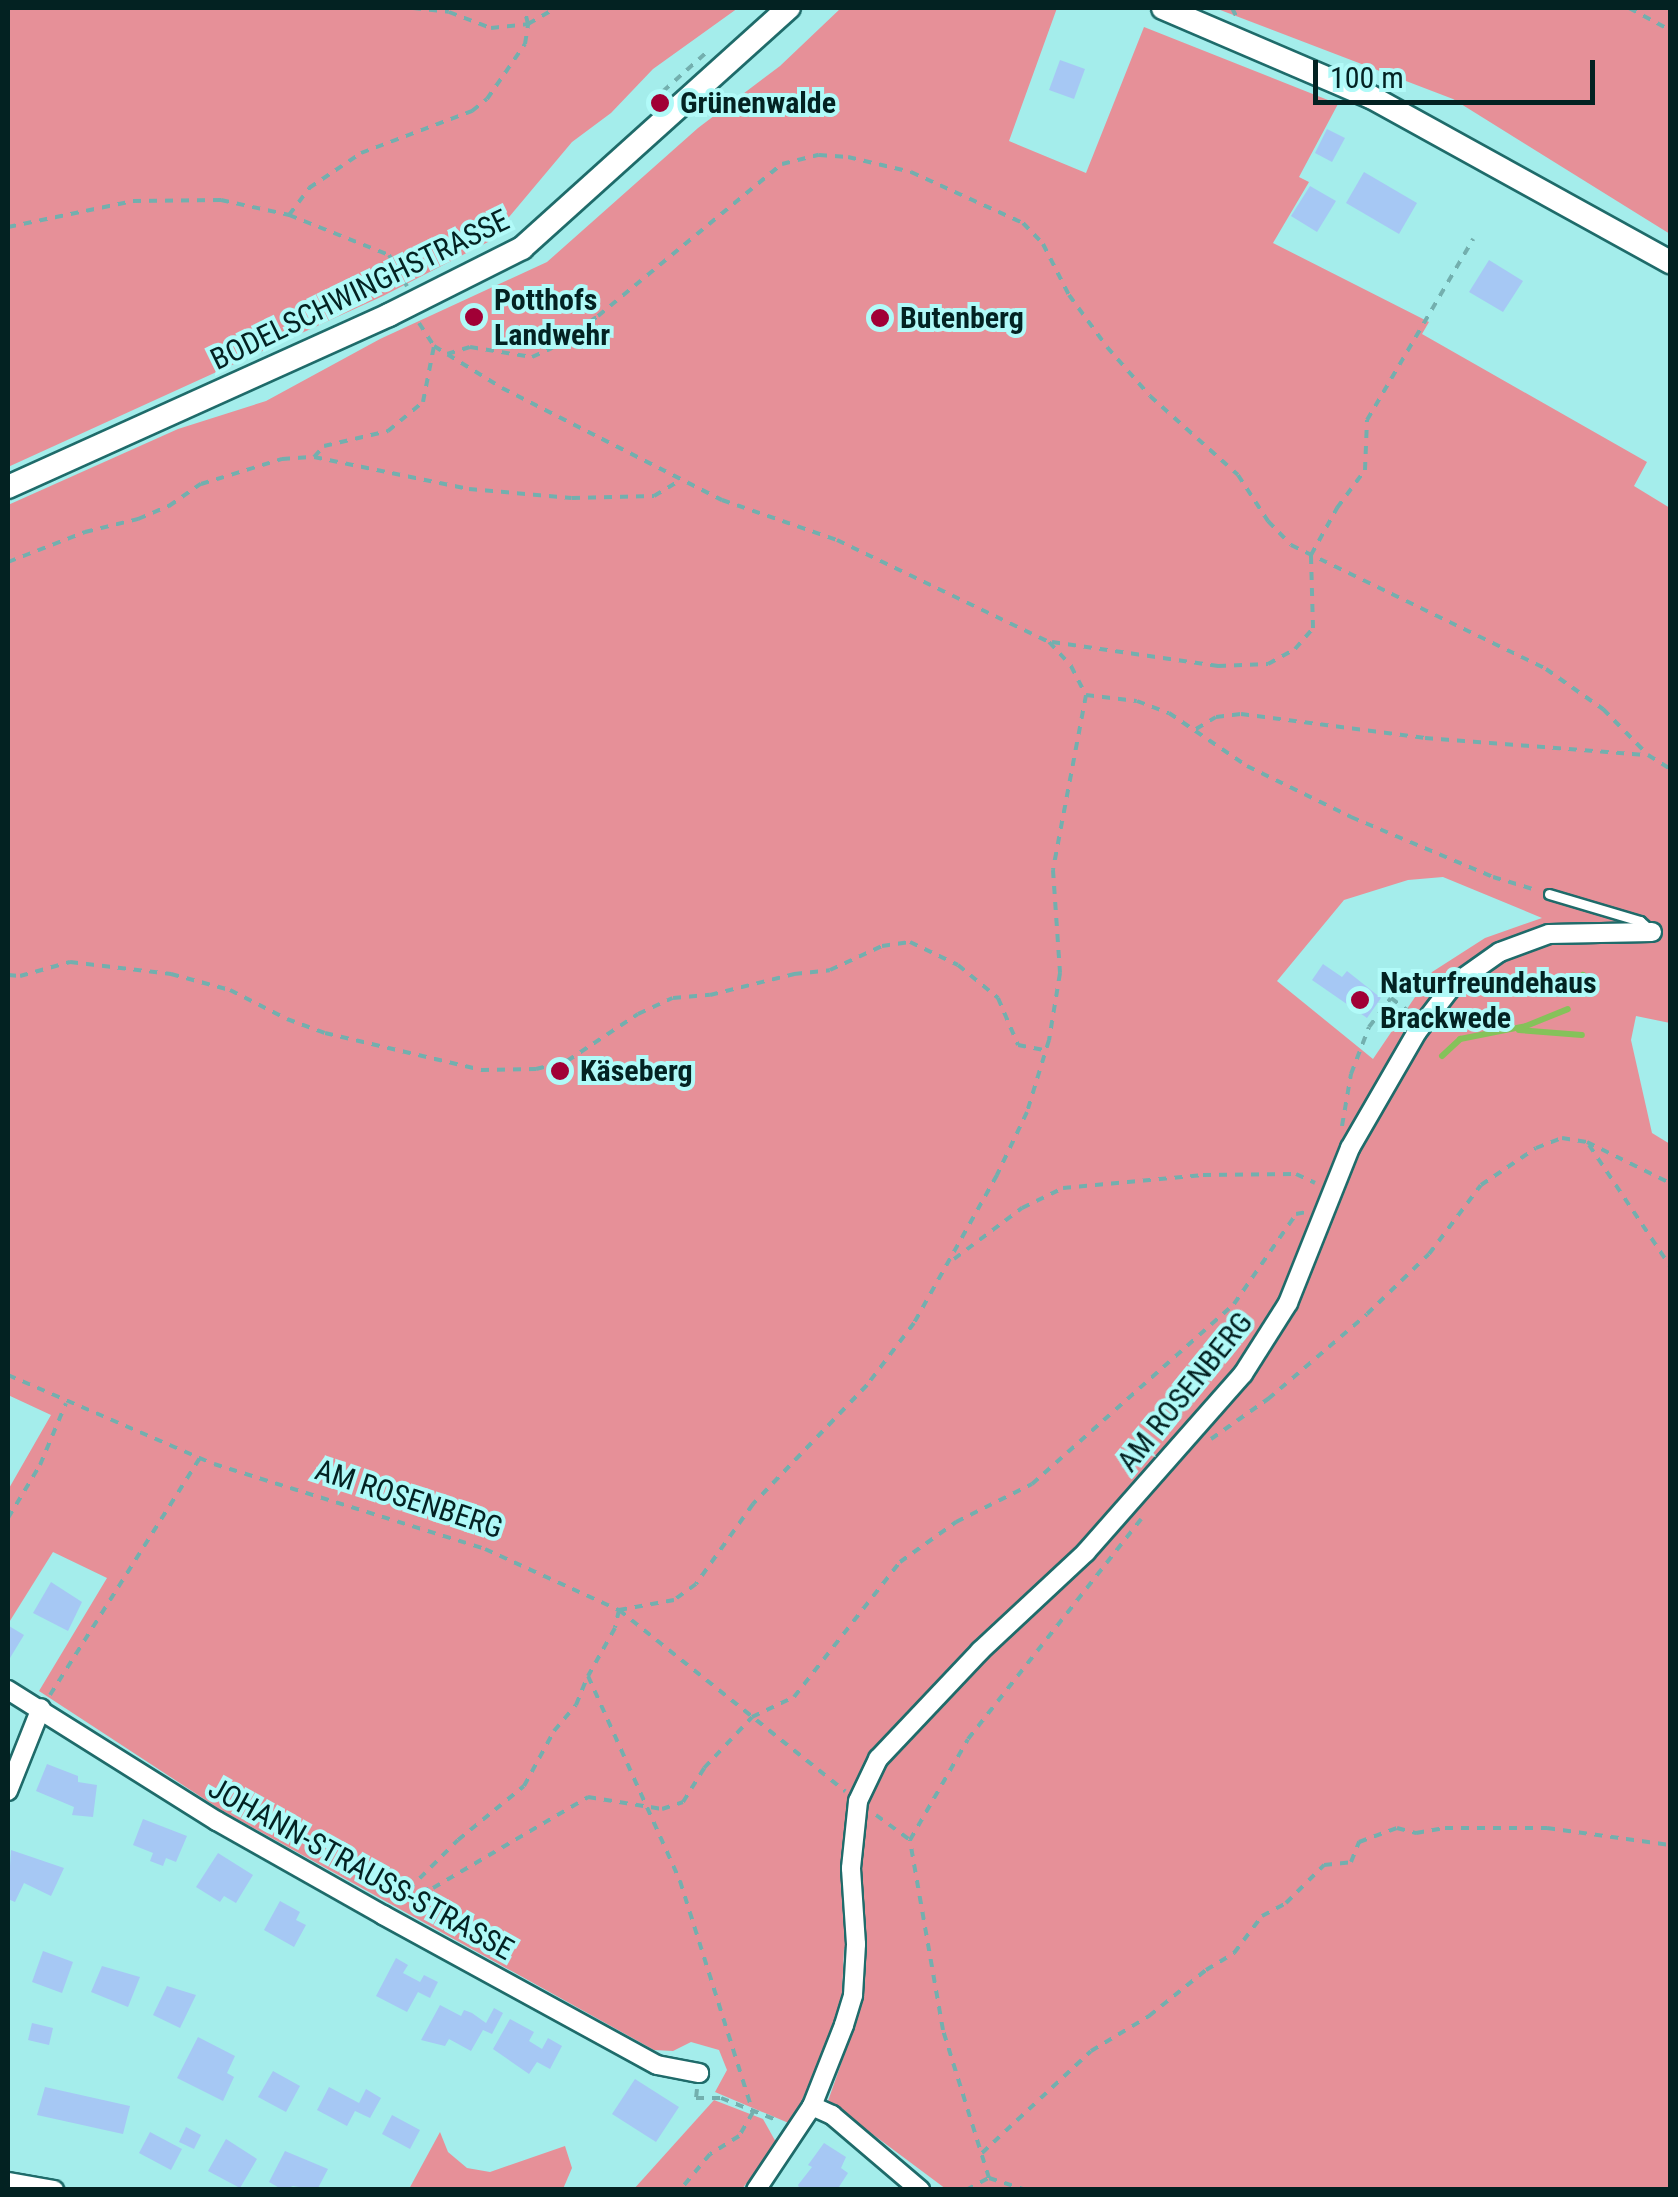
<!DOCTYPE html>
<html>
<head>
<meta charset="utf-8">
<style>
	body { margin:0 }
	#map { position:relative; width:1678px; height:2197px; overflow:hidden; background:#a4edeb; font-family:"Roboto Condensed",sans-serif }
	div>[style] { position:absolute }
	.green>* { inset:0; background:#e69098 }
	.stream>* { height:6px; margin:-3px; padding:0 3px; transform-origin:3px; border-radius:3px; background:#85c25a }
	.building>* { inset:0; background:#a6c8f4 }
	.path>* { height:4px; margin-top:-2px; transform-origin:0; background:repeating-linear-gradient(90deg,#73afae 0 8px,transparent 0 16px) }
	.roads { filter:drop-shadow(2px 0 #1f6b6a) drop-shadow(-2px 0 #1f6b6a) drop-shadow(0 2px #1f6b6a) drop-shadow(0 -2px #1f6b6a) }
	.service>* { height:9px; margin:-4.5px; padding:0 4.5px; transform-origin:4.5px; border-radius:4.5px; background:#fff }
	.minor>* { height:18px; margin:-9px; padding:0 9px; transform-origin:9px; border-radius:9px; background:#fff }
	.tertiary>* { height:22px; margin:-11px; padding:0 11px; transform-origin:11px; border-radius:11px; background:#fff }
	.dots>* { width:28px; height:28px; translate:-50% -50%; box-sizing:border-box; border:5px solid #b1faf8; border-radius:50% }
	span { translate:-50% -50%; white-space:nowrap; text-align:center; line-height:1.15; -webkit-text-stroke:8px #b1faf8; paint-order:stroke }
	.poi-label { font-size:30px; color:#032222; font-weight:700 }
	.left { translate:0 -50%; text-align:left }
	.street-label { font-size:30px; color:#032222 }
	.frame { position:absolute; inset:0; border:10px solid #032222; pointer-events:none }
	.scale { position:absolute; left:1313px; top:60px; width:282px; height:45px; box-sizing:border-box; border:5px solid #032222; border-top:0; padding-left:12px; font-size:30px; line-height:35px; white-space:nowrap; color:#032222; -webkit-text-stroke:8px #b1faf8; paint-order:stroke }
</style>
</head>
<body>
<div id="map">
	<div class="green">
		<div style="clip-path:polygon(8px 8px,738px 8px,653px 69px,611px 113px,572px 142px,488px 242px,383px 296px,8px 467px)"></div>
		<div style="clip-path:polygon(evenodd,841px 8px,1057px 8px,1009px 141px,1086px 173px,1144px 27px,1338px 104px,1299px 177px,1309px 182px,1273px 243px,1429px 322px,1422px 334px,1647px 462px,1634px 486px,1670px 508px,1670px 1023px,1636px 1016px,1631px 1040px,1652px 1133px,1670px 1144px,1670px 2189px,946px 2189px,828px 2101px,862px 2004px,863px 1962px,844px 1948px,842px 1997px,826px 2047px,791px 2124px,715px 2092px,727px 2070px,719px 2050px,691px 2042px,673px 2051px,654px 2050px,221px 1810px,39px 1691px,107px 1578px,53px 1552px,8px 1624px,8px 1490px,51px 1415px,8px 1395px,8px 505px,178px 429px,266px 401px,380px 339px,547px 262px,698px 128px,780px 66px,841px 8px,1443px 877px,1542px 918px,1485px 938px,1432px 972px,1373px 1059px,1277px 981px,1344px 900px,1408px 880px,1443px 877px)"></div>
		<div style="clip-path:polygon(1215px 8px,1670px 8px,1670px 234px,1453px 99px)"></div>
		<div style="clip-path:polygon(714px 2100px,763px 2119px,777px 2144px,742px 2189px,633px 2190px)"></div>
		<div style="clip-path:polygon(440px 2132px,448px 2152px,467px 2168px,490px 2172px,565px 2146px,572px 2168px,563px 2189px,409px 2189px)"></div>
	</div>
	<div class="stream">
		<div style="left:1578px;top:990px;width:16px;rotate:-72deg"></div>
		<div style="left:1519px;top:1030px;width:63px;rotate:4.5deg"></div>
		<div style="left:1442px;top:1056px;width:25px;rotate:-43deg"></div>
		<div style="left:1460px;top:1039px;width:67px;rotate:-11.1deg"></div>
		<div style="left:1526px;top:1026px;width:45px;rotate:-22deg"></div>
	</div>
	<div class="building">
		<div style="clip-path:polygon(1060px 60px,1085px 69px,1074px 99px,1049px 90px)"></div>
		<div style="clip-path:polygon(1327px 129px,1345px 138px,1332px 162px,1315px 153px)"></div>
		<div style="clip-path:polygon(1364px 172px,1417px 203px,1399px 234px,1346px 203px)"></div>
		<div style="clip-path:polygon(1310px 186px,1336px 201px,1317px 232px,1291px 216px)"></div>
		<div style="clip-path:polygon(1489px 260px,1523px 281px,1503px 312px,1469px 292px)"></div>
		<div style="clip-path:polygon(1323px 964px,1342px 977px,1347px 971px,1381px 998px,1367px 1018px,1312px 980px)"></div>
		<div style="clip-path:polygon(51px 1582px,82px 1602px,68px 1631px,33px 1613px)"></div>
		<div style="clip-path:polygon(9px 1626px,24px 1635px,10px 1658px,8px 1657px)"></div>
		<div style="clip-path:polygon(47px 1764px,78px 1776px,78px 1782px,97px 1785px,93px 1817px,72px 1815px,74px 1807px,36px 1791px)"></div>
		<div style="clip-path:polygon(143px 1819px,187px 1836px,176px 1862px,166px 1858px,163px 1866px,150px 1861px,153px 1853px,133px 1845px)"></div>
		<div style="clip-path:polygon(11px 1850px,64px 1868px,51px 1896px,24px 1883px,15px 1902px,8px 1899px)"></div>
		<div style="clip-path:polygon(218px 1853px,253px 1875px,236px 1903px,224px 1896px,220px 1902px,196px 1887px)"></div>
		<div style="clip-path:polygon(280px 1901px,300px 1912px,296px 1920px,306px 1925px,294px 1947px,264px 1930px)"></div>
		<div style="clip-path:polygon(43px 1951px,73px 1962px,62px 1993px,32px 1982px)"></div>
		<div style="clip-path:polygon(396px 1958px,408px 1965px,403px 1973px,420px 1982px,424px 1975px,438px 1982px,430px 1998px,418px 1992px,407px 2012px,376px 1996px)"></div>
		<div style="clip-path:polygon(102px 1966px,140px 1977px,128px 2007px,91px 1992px)"></div>
		<div style="clip-path:polygon(167px 1986px,196px 1995px,180px 2028px,153px 2015px)"></div>
		<div style="clip-path:polygon(440px 2005px,461px 2016px,464px 2010px,472px 2013px,486px 2023px,494px 2008px,503px 2013px,492px 2034px,483px 2030px,471px 2051px,449px 2039px,445px 2046px,421px 2040px)"></div>
		<div style="clip-path:polygon(510px 2019px,534px 2032px,529px 2041px,542px 2049px,548px 2038px,562px 2046px,550px 2069px,537px 2062px,529px 2074px,493px 2049px)"></div>
		<div style="clip-path:polygon(32px 2023px,53px 2028px,49px 2045px,28px 2040px)"></div>
		<div style="clip-path:polygon(198px 2037px,235px 2056px,227px 2073px,234px 2077px,223px 2101px,177px 2078px)"></div>
		<div style="clip-path:polygon(273px 2071px,300px 2086px,286px 2112px,258px 2097px)"></div>
		<div style="clip-path:polygon(635px 2079px,679px 2107px,656px 2142px,612px 2114px)"></div>
		<div style="clip-path:polygon(45px 2087px,130px 2106px,123px 2134px,37px 2115px)"></div>
		<div style="clip-path:polygon(329px 2087px,359px 2103px,366px 2089px,381px 2098px,370px 2118px,355px 2111px,347px 2126px,317px 2110px)"></div>
		<div style="clip-path:polygon(392px 2115px,420px 2130px,410px 2149px,382px 2134px)"></div>
		<div style="clip-path:polygon(186px 2127px,201px 2135px,194px 2149px,179px 2142px)"></div>
		<div style="clip-path:polygon(150px 2132px,182px 2149px,171px 2170px,139px 2153px)"></div>
		<div style="clip-path:polygon(226px 2139px,257px 2159px,240px 2188px,208px 2171px)"></div>
		<div style="clip-path:polygon(824px 2143px,846px 2157px,841px 2168px,848px 2173px,837px 2190px,800px 2190px,798px 2185px,812px 2167px,808px 2165px)"></div>
		<div style="clip-path:polygon(285px 2151px,328px 2169px,317px 2190px,293px 2186px,283px 2190px,269px 2182px)"></div>
	</div>
	<div class="path">
		<div style="left:413px;top:8px;width:36px;rotate:6deg"></div>
		<div style="left:449px;top:12px;width:45px;rotate:20.9deg"></div>
		<div style="left:491px;top:28px;width:37px;rotate:-6deg"></div>
		<div style="left:528px;top:24px;width:32px;rotate:-30deg"></div>
		<div style="left:1232px;top:8px;width:11px;rotate:63deg"></div>
		<div style="left:1629px;top:8px;width:47px;rotate:28.2deg"></div>
		<div style="left:651px;top:102px;width:75px;rotate:-41.8deg"></div>
		<div style="left:289px;top:215px;width:34px;rotate:-53deg"></div>
		<div style="left:309px;top:188px;width:63px;rotate:-33.9deg"></div>
		<div style="left:361px;top:153px;width:119px;rotate:-20.7deg"></div>
		<div style="left:472px;top:111px;width:19px;rotate:-39deg"></div>
		<div style="left:487px;top:99px;width:67px;rotate:-55.4deg"></div>
		<div style="left:525px;top:44px;width:20px;rotate:-81deg"></div>
		<div style="left:528px;top:24px;width:16px;rotate:-104deg"></div>
		<div style="left:8px;top:227px;width:128px;rotate:-11.7deg"></div>
		<div style="left:133px;top:201px;width:88px;rotate:-0.7deg"></div>
		<div style="left:221px;top:200px;width:70px;rotate:12.4deg"></div>
		<div style="left:289px;top:215px;width:108px;rotate:21.8deg"></div>
		<div style="left:389px;top:255px;width:36px;rotate:60deg"></div>
		<div style="left:419px;top:323px;width:27px;rotate:57deg"></div>
		<div style="left:434px;top:346px;width:80px;rotate:31.7deg"></div>
		<div style="left:502px;top:388px;width:247px;rotate:27deg"></div>
		<div style="left:722px;top:500px;width:122px;rotate:19.2deg"></div>
		<div style="left:837px;top:540px;width:235px;rotate:25.7deg"></div>
		<div style="left:1049px;top:642px;width:33px;rotate:47deg"></div>
		<div style="left:1071px;top:666px;width:33px;rotate:63deg"></div>
		<div style="left:1086px;top:695px;width:178px;rotate:100.7deg"></div>
		<div style="left:1053px;top:870px;width:103px;rotate:86.1deg"></div>
		<div style="left:1060px;top:973px;width:68px;rotate:99.3deg"></div>
		<div style="left:1049px;top:1040px;width:75px;rotate:107deg"></div>
		<div style="left:1027px;top:1112px;width:70px;rotate:115.5deg"></div>
		<div style="left:997px;top:1175px;width:170px;rotate:119.3deg"></div>
		<div style="left:914px;top:1323px;width:78px;rotate:127.2deg"></div>
		<div style="left:867px;top:1385px;width:165px;rotate:133.8deg"></div>
		<div style="left:753px;top:1504px;width:98px;rotate:125.5deg"></div>
		<div style="left:696px;top:1584px;width:27px;rotate:144deg"></div>
		<div style="left:674px;top:1600px;width:56px;rotate:169.7deg"></div>
		<div style="left:447px;top:354px;width:24px;rotate:-17deg"></div>
		<div style="left:470px;top:347px;width:63px;rotate:9.2deg"></div>
		<div style="left:532px;top:357px;width:20px;rotate:-24deg"></div>
		<div style="left:550px;top:349px;width:58px;rotate:-34.5deg"></div>
		<div style="left:598px;top:316px;width:239px;rotate:-39.6deg"></div>
		<div style="left:782px;top:164px;width:38px;rotate:-14deg"></div>
		<div style="left:819px;top:155px;width:29px;rotate:4deg"></div>
		<div style="left:848px;top:157px;width:65px;rotate:13.4deg"></div>
		<div style="left:911px;top:172px;width:123px;rotate:24.5deg"></div>
		<div style="left:1023px;top:223px;width:29px;rotate:46deg"></div>
		<div style="left:1043px;top:244px;width:57px;rotate:63deg"></div>
		<div style="left:1069px;top:295px;width:64px;rotate:53.8deg"></div>
		<div style="left:1107px;top:347px;width:65px;rotate:48.7deg"></div>
		<div style="left:1150px;top:396px;width:118px;rotate:41.9deg"></div>
		<div style="left:1238px;top:475px;width:55px;rotate:56.9deg"></div>
		<div style="left:1268px;top:521px;width:33px;rotate:46deg"></div>
		<div style="left:1291px;top:545px;width:284px;rotate:25.9deg"></div>
		<div style="left:1546px;top:669px;width:70px;rotate:35.1deg"></div>
		<div style="left:1603px;top:709px;width:64px;rotate:45.6deg"></div>
		<div style="left:314px;top:457px;width:15px;rotate:-48deg"></div>
		<div style="left:324px;top:446px;width:66px;rotate:-13.2deg"></div>
		<div style="left:388px;top:431px;width:45px;rotate:-39.6deg"></div>
		<div style="left:423px;top:402px;width:57px;rotate:-78.9deg"></div>
		<div style="left:8px;top:562px;width:83px;rotate:-21.3deg"></div>
		<div style="left:85px;top:532px;width:55px;rotate:-13.8deg"></div>
		<div style="left:138px;top:519px;width:34px;rotate:-23deg"></div>
		<div style="left:169px;top:506px;width:39px;rotate:-35deg"></div>
		<div style="left:201px;top:484px;width:85px;rotate:-17.2deg"></div>
		<div style="left:282px;top:459px;width:32px;rotate:-4deg"></div>
		<div style="left:314px;top:457px;width:158px;rotate:11.7deg"></div>
		<div style="left:469px;top:489px;width:103px;rotate:5deg"></div>
		<div style="left:572px;top:498px;width:82px;rotate:-1.4deg"></div>
		<div style="left:654px;top:496px;width:29px;rotate:-31deg"></div>
		<div style="left:1052px;top:642px;width:168px;rotate:8.2deg"></div>
		<div style="left:1218px;top:666px;width:50px;rotate:-2.3deg"></div>
		<div style="left:1268px;top:664px;width:31px;rotate:-29deg"></div>
		<div style="left:1295px;top:649px;width:28px;rotate:-49deg"></div>
		<div style="left:1313px;top:628px;width:73px;rotate:-91.6deg"></div>
		<div style="left:1311px;top:555px;width:54px;rotate:-61deg"></div>
		<div style="left:1337px;top:508px;width:47px;rotate:-53.6deg"></div>
		<div style="left:1365px;top:470px;width:50px;rotate:-87.7deg"></div>
		<div style="left:1367px;top:420px;width:210px;rotate:-59.6deg"></div>
		<div style="left:1086px;top:695px;width:51px;rotate:6.7deg"></div>
		<div style="left:1137px;top:701px;width:34px;rotate:21deg"></div>
		<div style="left:1169px;top:713px;width:94px;rotate:34.2deg"></div>
		<div style="left:1247px;top:766px;width:116px;rotate:26.1deg"></div>
		<div style="left:1351px;top:817px;width:154px;rotate:22.9deg"></div>
		<div style="left:1493px;top:877px;width:45px;rotate:16.8deg"></div>
		<div style="left:1196px;top:729px;width:23px;rotate:-31deg"></div>
		<div style="left:1216px;top:717px;width:25px;rotate:-7deg"></div>
		<div style="left:1241px;top:714px;width:186px;rotate:7.4deg"></div>
		<div style="left:1425px;top:738px;width:224px;rotate:4.4deg"></div>
		<div style="left:1648px;top:755px;width:26px;rotate:32deg"></div>
		<div style="left:8px;top:975px;width:12px;rotate:5deg"></div>
		<div style="left:20px;top:976px;width:52px;rotate:-15.6deg"></div>
		<div style="left:70px;top:962px;width:102px;rotate:6.8deg"></div>
		<div style="left:171px;top:974px;width:61px;rotate:15.2deg"></div>
		<div style="left:230px;top:990px;width:64px;rotate:27deg"></div>
		<div style="left:287px;top:1019px;width:40px;rotate:20.2deg"></div>
		<div style="left:325px;top:1033px;width:160px;rotate:13.3deg"></div>
		<div style="left:481px;top:1070px;width:55px;rotate:-1deg"></div>
		<div style="left:536px;top:1069px;width:32px;rotate:-14deg"></div>
		<div style="left:567px;top:1061px;width:85px;rotate:-33.5deg"></div>
		<div style="left:638px;top:1014px;width:38px;rotate:-25deg"></div>
		<div style="left:673px;top:998px;width:37px;rotate:-5deg"></div>
		<div style="left:710px;top:995px;width:87px;rotate:-14deg"></div>
		<div style="left:794px;top:974px;width:36px;rotate:-6deg"></div>
		<div style="left:830px;top:970px;width:57px;rotate:-24.8deg"></div>
		<div style="left:882px;top:946px;width:28px;rotate:-8deg"></div>
		<div style="left:910px;top:942px;width:53px;rotate:25.6deg"></div>
		<div style="left:958px;top:965px;width:52px;rotate:39.5deg"></div>
		<div style="left:998px;top:998px;width:51px;rotate:66.9deg"></div>
		<div style="left:1018px;top:1045px;width:25px;rotate:11deg"></div>
		<div style="left:1342px;top:1126px;width:53px;rotate:-80.2deg"></div>
		<div style="left:1351px;top:1074px;width:50px;rotate:-69deg"></div>
		<div style="left:1369px;top:1027px;width:36px;rotate:-53deg"></div>
		<div style="left:1391px;top:998px;width:26px;rotate:37deg"></div>
		<div style="left:1589px;top:1145px;width:146px;rotate:56.2deg"></div>
		<div style="left:954px;top:1259px;width:85px;rotate:-36.9deg"></div>
		<div style="left:1022px;top:1208px;width:46px;rotate:-26deg"></div>
		<div style="left:1063px;top:1188px;width:141px;rotate:-5.3deg"></div>
		<div style="left:1203px;top:1175px;width:93px;rotate:-0.6deg"></div>
		<div style="left:1296px;top:1174px;width:21px;rotate:25deg"></div>
		<div style="left:8px;top:1375px;width:224px;rotate:23.4deg"></div>
		<div style="left:214px;top:1464px;width:284px;rotate:17.4deg"></div>
		<div style="left:485px;top:1549px;width:147px;rotate:24.5deg"></div>
		<div style="left:619px;top:1610px;width:290px;rotate:38.7deg"></div>
		<div style="left:1211px;top:1439px;width:70px;rotate:-35.1deg"></div>
		<div style="left:1268px;top:1399px;width:130px;rotate:-40.6deg"></div>
		<div style="left:1367px;top:1314px;width:86px;rotate:-44.1deg"></div>
		<div style="left:1429px;top:1254px;width:86px;rotate:-53deg"></div>
		<div style="left:1481px;top:1185px;width:66px;rotate:-33.9deg"></div>
		<div style="left:1536px;top:1148px;width:28px;rotate:-21deg"></div>
		<div style="left:1562px;top:1138px;width:25px;rotate:9deg"></div>
		<div style="left:1587px;top:1142px;width:93px;rotate:26.3deg"></div>
		<div style="left:8px;top:1518px;width:62px;rotate:-58.9deg"></div>
		<div style="left:40px;top:1465px;width:67px;rotate:-67.2deg"></div>
		<div style="left:619px;top:1610px;width:18px;rotate:103deg"></div>
		<div style="left:615px;top:1628px;width:55px;rotate:119.4deg"></div>
		<div style="left:588px;top:1676px;width:225px;rotate:65.8deg"></div>
		<div style="left:680px;top:1881px;width:242px;rotate:72.5deg"></div>
		<div style="left:753px;top:2112px;width:28px;rotate:120deg"></div>
		<div style="left:739px;top:2136px;width:34px;rotate:148deg"></div>
		<div style="left:710px;top:2154px;width:47px;rotate:129.8deg"></div>
		<div style="left:50px;top:1695px;width:280px;rotate:-57.7deg"></div>
		<div style="left:876px;top:1815px;width:42px;rotate:36.3deg"></div>
		<div style="left:405px;top:1893px;width:28px;rotate:-10deg"></div>
		<div style="left:433px;top:1888px;width:180px;rotate:-30.4deg"></div>
		<div style="left:588px;top:1797px;width:75px;rotate:9.2deg"></div>
		<div style="left:662px;top:1809px;width:22px;rotate:-18deg"></div>
		<div style="left:683px;top:1802px;width:40px;rotate:-58deg"></div>
		<div style="left:704px;top:1768px;width:70px;rotate:-46.7deg"></div>
		<div style="left:752px;top:1717px;width:47px;rotate:-25.5deg"></div>
		<div style="left:794px;top:1697px;width:172px;rotate:-51.9deg"></div>
		<div style="left:900px;top:1562px;width:69px;rotate:-35.5deg"></div>
		<div style="left:956px;top:1522px;width:85px;rotate:-26.6deg"></div>
		<div style="left:1032px;top:1484px;width:271px;rotate:-41.7deg"></div>
		<div style="left:1234px;top:1304px;width:109px;rotate:-55.4deg"></div>
		<div style="left:1296px;top:1214px;width:10px;rotate:-11deg"></div>
		<div style="left:397px;top:1901px;width:86px;rotate:-45deg"></div>
		<div style="left:458px;top:1840px;width:85px;rotate:-39.3deg"></div>
		<div style="left:524px;top:1786px;width:63px;rotate:-61.4deg"></div>
		<div style="left:554px;top:1731px;width:34px;rotate:-50deg"></div>
		<div style="left:576px;top:1705px;width:31px;rotate:-68deg"></div>
		<div style="left:697px;top:2089px;width:9px;rotate:96deg"></div>
		<div style="left:696px;top:2098px;width:25px"></div>
		<div style="left:721px;top:2098px;width:62px;rotate:21.6deg"></div>
		<div style="left:982px;top:2153px;width:149px;rotate:-43.1deg"></div>
		<div style="left:1091px;top:2051px;width:68px;rotate:-31.1deg"></div>
		<div style="left:1149px;top:2016px;width:73px;rotate:-38.9deg"></div>
		<div style="left:1206px;top:1970px;width:33px;rotate:-31deg"></div>
		<div style="left:1234px;top:1953px;width:46px;rotate:-52.9deg"></div>
		<div style="left:1262px;top:1916px;width:27px;rotate:-28deg"></div>
		<div style="left:1286px;top:1903px;width:54px;rotate:-45deg"></div>
		<div style="left:1324px;top:1865px;width:27px;rotate:-6deg"></div>
		<div style="left:1351px;top:1862px;width:22px;rotate:-68deg"></div>
		<div style="left:1359px;top:1842px;width:40px;rotate:-20.2deg"></div>
		<div style="left:1397px;top:1828px;width:20px;rotate:15deg"></div>
		<div style="left:1416px;top:1833px;width:29px;rotate:-10deg"></div>
		<div style="left:1445px;top:1828px;width:102px"></div>
		<div style="left:1547px;top:1828px;width:124px;rotate:7.9deg"></div>
		<div style="left:989px;top:2178px;width:155px;rotate:-107.3deg"></div>
		<div style="left:943px;top:2030px;width:193px;rotate:-99.9deg"></div>
		<div style="left:910px;top:1840px;width:116px;rotate:-60.1deg"></div>
		<div style="left:968px;top:1739px;width:280px;rotate:-51.8deg"></div>
		<div style="left:966px;top:2190px;width:26px;rotate:-28deg"></div>
		<div style="left:989px;top:2178px;width:38px;rotate:18deg"></div>
	</div>
	<div class="roads">
		<div class="service">
			<div style="left:1549px;top:894px;width:95px;rotate:16.5deg"></div>
			<div style="left:1640px;top:921px;width:13px;rotate:42deg"></div>
		</div>
		<div class="minor">
			<div style="left:8px;top:1690px;width:247px;rotate:32.1deg"></div>
			<div style="left:217px;top:1821px;width:191px;rotate:29.5deg"></div>
			<div style="left:383px;top:1915px;width:312px;rotate:28.7deg"></div>
			<div style="left:657px;top:2065px;width:43px;rotate:10.8deg"></div>
			<div style="left:8px;top:1791px;width:89px;rotate:-68.3deg"></div>
			<div style="left:812px;top:2106px;width:22px;rotate:24deg"></div>
			<div style="left:832px;top:2115px;width:116px;rotate:40.4deg"></div>
			<div style="left:8px;top:2182px;width:47px;rotate:9.9deg"></div>
			<div style="left:756px;top:2190px;width:101px;rotate:-56.3deg"></div>
			<div style="left:812px;top:2106px;width:87px;rotate:-68.4deg"></div>
			<div style="left:844px;top:2025px;width:31px;rotate:-73deg"></div>
			<div style="left:853px;top:1995px;width:51px;rotate:-86.6deg"></div>
			<div style="left:856px;top:1944px;width:76px;rotate:-93.8deg"></div>
			<div style="left:851px;top:1868px;width:67px;rotate:-84deg"></div>
			<div style="left:858px;top:1801px;width:47px;rotate:-64.5deg"></div>
			<div style="left:878px;top:1759px;width:149px;rotate:-46.6deg"></div>
			<div style="left:980px;top:1651px;width:145px;rotate:-43deg"></div>
			<div style="left:1086px;top:1552px;width:237px;rotate:-48.6deg"></div>
			<div style="left:1243px;top:1374px;width:84px;rotate:-57.6deg"></div>
			<div style="left:1288px;top:1303px;width:167px;rotate:-68.2deg"></div>
			<div style="left:1350px;top:1148px;width:134px;rotate:-60deg"></div>
			<div style="left:1417px;top:1032px;width:59px;rotate:-52.5deg"></div>
			<div style="left:1453px;top:985px;width:57px;rotate:-35.1deg"></div>
			<div style="left:1500px;top:952px;width:52px;rotate:-20.2deg"></div>
			<div style="left:1549px;top:934px;width:103px;rotate:-1.1deg"></div>
		</div>
		<div class="tertiary">
			<div style="left:1163px;top:8px;width:226px;rotate:23.2deg"></div>
			<div style="left:1371px;top:97px;width:342px;rotate:28.9deg"></div>
			<div style="left:8px;top:487px;width:418px;rotate:-24.3deg"></div>
			<div style="left:389px;top:315px;width:149px;rotate:-26.7deg"></div>
			<div style="left:522px;top:248px;width:359px;rotate:-42deg"></div>
		</div>
	</div>
	<div class="dots">
		<div style="left:660px;top:103px;background:#a10036"></div>
		<div style="left:474px;top:317px;background:#a10036"></div>
		<div style="left:880px;top:318px;background:#a10036"></div>
		<div style="left:1360px;top:1000px;background:#a10036"></div>
		<div style="left:560px;top:1071px;background:#a10036"></div>
	</div>
	<div class="poi-label">
		<span class="left" style="left:680px;top:103px">Grünenwalde</span>
		<span class="left" style="left:494px;top:317px">Potthofs<br>Landwehr</span>
		<span class="left" style="left:900px;top:318px">Butenberg</span>
		<span class="left" style="left:1380px;top:1000px">Naturfreundehaus<br>Brackwede</span>
		<span class="left" style="left:580px;top:1071px">Käseberg</span>
	</div>
	<div class="street-label">
		<span style="left:360px;top:290px;rotate:-26deg">BODELSCHWINGHSTRASSE</span>
		<span style="left:1185px;top:1392px;rotate:-51deg">AM ROSENBERG</span>
		<span style="left:409px;top:1499px;rotate:18deg">AM ROSENBERG</span>
		<span style="left:361px;top:1869px;rotate:29deg">JOHANN-STRAUSS-STRASSE</span>
	</div>
	<div class="frame"></div>
	<div class="scale">100 m</div>
</div>
</body>
</html>
